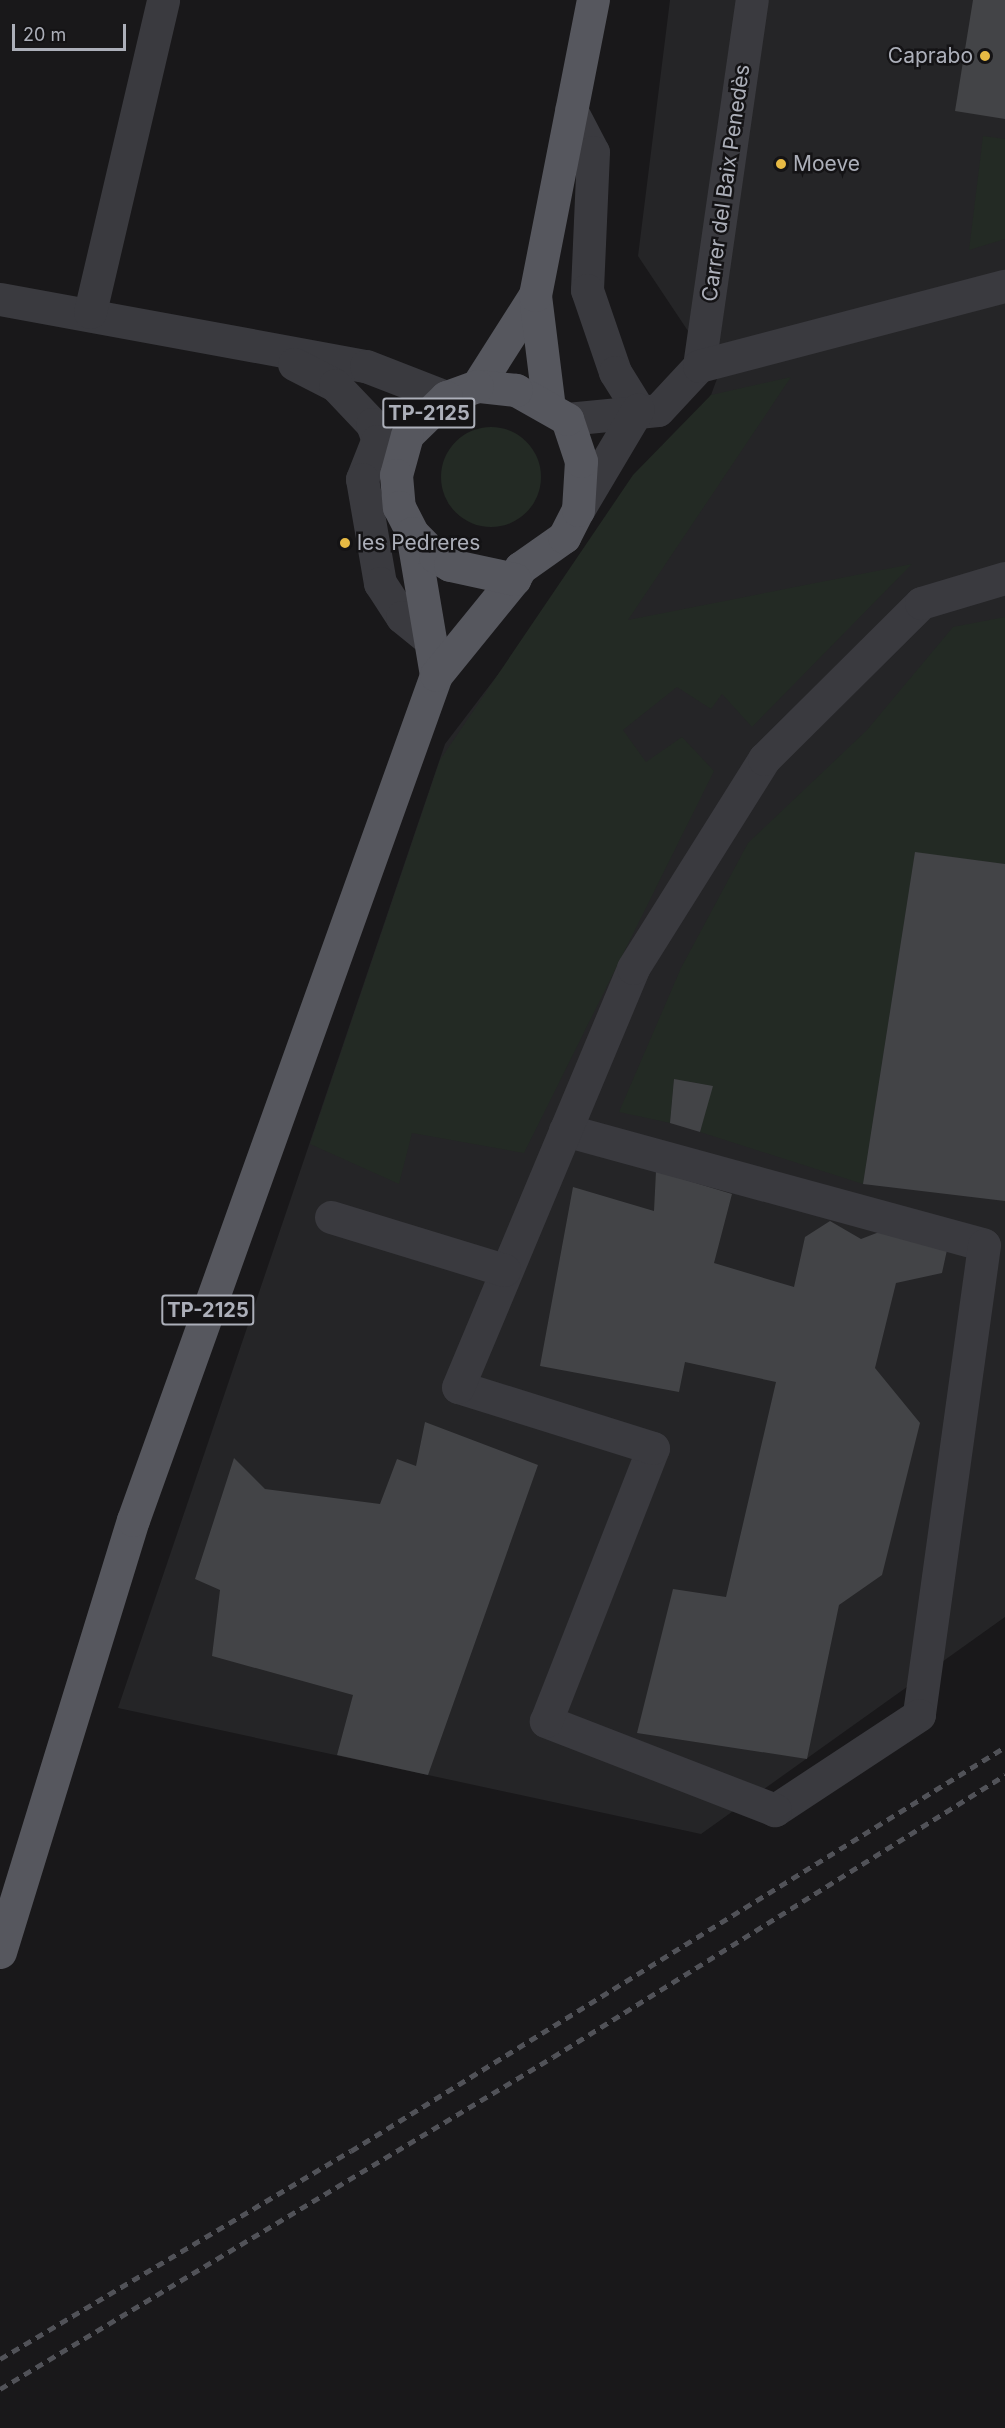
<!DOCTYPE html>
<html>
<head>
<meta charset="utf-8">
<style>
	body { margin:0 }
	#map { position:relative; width:1005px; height:2428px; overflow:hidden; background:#19181a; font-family:Inter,sans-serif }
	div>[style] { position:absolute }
	.built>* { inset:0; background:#252527 }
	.green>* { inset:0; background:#232a24 }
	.round { border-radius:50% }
	.building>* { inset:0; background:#434447 }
	.minor>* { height:33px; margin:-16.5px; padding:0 16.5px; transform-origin:16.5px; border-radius:16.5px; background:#3a3a3f }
	.major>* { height:33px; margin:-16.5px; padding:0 16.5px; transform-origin:16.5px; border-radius:16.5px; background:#56575e }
	.rail>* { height:4.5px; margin-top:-2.25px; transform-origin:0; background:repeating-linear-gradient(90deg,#515258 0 8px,transparent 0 14px) }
	.dots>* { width:16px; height:16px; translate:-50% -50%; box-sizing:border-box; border:3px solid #141315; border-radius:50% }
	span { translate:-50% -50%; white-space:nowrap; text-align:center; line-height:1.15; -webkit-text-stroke:5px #141315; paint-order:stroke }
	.shield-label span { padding:2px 4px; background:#141315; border:2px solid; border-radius:4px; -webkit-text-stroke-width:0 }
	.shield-label { font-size:20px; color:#acafb9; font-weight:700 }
	.poi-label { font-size:21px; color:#acafb9 }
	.right { translate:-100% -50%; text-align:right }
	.left { translate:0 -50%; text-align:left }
	.street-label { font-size:21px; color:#acafb9 }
	.scale { position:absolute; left:12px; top:24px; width:114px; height:27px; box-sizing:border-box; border:3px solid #acafb9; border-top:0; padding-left:8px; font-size:18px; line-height:21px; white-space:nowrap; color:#acafb9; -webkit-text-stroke:4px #141315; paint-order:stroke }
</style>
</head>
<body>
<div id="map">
	<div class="built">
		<div style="clip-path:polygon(670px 0,1005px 0,1005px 1617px,701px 1834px,118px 1708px,445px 744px,711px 395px,718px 376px,638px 256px)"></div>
	</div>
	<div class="green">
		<div style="clip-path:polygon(983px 136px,1005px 139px,1005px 239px,969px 250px)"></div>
		<div style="clip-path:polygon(791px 377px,628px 620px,912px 564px,752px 727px,722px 694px,711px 709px,677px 687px,623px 730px,646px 762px,682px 737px,714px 771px,524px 1153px,412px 1133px,399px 1184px,310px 1144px,440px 760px,633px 475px,711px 395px)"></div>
		<div class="round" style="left:441px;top:427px;width:100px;height:100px"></div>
		<div style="clip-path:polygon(1005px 617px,1005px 864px,915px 853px,863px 1184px,700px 1132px,712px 1086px,674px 1079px,670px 1123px,619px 1112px,681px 968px,748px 843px,867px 730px,953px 627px)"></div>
	</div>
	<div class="building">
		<div style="clip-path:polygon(973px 0,1005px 0,1005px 119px,955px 111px)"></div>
		<div style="clip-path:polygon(915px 852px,1005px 864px,1005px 1201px,863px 1184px)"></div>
		<div style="clip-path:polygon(674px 1079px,713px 1086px,700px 1132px,670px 1123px)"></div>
		<div style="clip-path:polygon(656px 1171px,732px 1194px,714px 1263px,794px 1287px,805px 1237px,830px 1221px,861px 1239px,887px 1229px,947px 1250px,942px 1273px,896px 1283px,875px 1368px,920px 1423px,882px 1575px,839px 1605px,807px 1759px,637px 1733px,673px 1589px,726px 1597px,776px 1382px,685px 1362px,679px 1392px,540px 1366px,573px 1187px,654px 1211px)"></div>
		<div style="clip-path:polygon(425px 1422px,538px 1465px,428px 1775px,337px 1755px,353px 1695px,212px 1656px,220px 1590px,195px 1579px,234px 1458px,265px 1489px,380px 1504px,397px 1459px,416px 1466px)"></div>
	</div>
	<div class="minor">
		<div style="left:571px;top:110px;width:47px;rotate:62.4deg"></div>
		<div style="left:593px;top:152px;width:138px;rotate:92.5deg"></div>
		<div style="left:587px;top:290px;width:87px;rotate:71.1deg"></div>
		<div style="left:615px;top:372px;width:44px;rotate:58.1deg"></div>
		<div style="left:0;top:299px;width:372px;rotate:10.4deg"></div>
		<div style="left:366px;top:366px;width:86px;rotate:21.2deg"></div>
		<div style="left:90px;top:312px;width:320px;rotate:-76.8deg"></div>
		<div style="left:294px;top:364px;width:46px;rotate:27.1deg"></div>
		<div style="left:335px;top:385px;width:54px;rotate:46.5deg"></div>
		<div style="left:372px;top:424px;width:38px;rotate:70deg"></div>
		<div style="left:699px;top:366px;width:370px;rotate:-81.8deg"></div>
		<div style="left:567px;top:419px;width:91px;rotate:-5.6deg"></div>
		<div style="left:658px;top:410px;width:60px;rotate:-47deg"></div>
		<div style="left:699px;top:366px;width:316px;rotate:-14.7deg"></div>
		<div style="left:377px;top:441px;width:41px;rotate:111.5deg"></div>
		<div style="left:362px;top:479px;width:106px;rotate:80.2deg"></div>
		<div style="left:380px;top:583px;width:40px;rotate:57.1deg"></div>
		<div style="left:402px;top:617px;width:36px;rotate:39deg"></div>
		<div style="left:578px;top:510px;width:117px;rotate:-59.3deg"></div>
		<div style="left:565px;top:1130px;width:434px;rotate:15.3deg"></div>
		<div style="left:984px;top:1245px;width:474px;rotate:97.9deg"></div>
		<div style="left:919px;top:1715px;width:173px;rotate:146.6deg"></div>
		<div style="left:775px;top:1810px;width:246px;rotate:-158.8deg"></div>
		<div style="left:546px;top:1721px;width:293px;rotate:-68.6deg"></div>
		<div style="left:653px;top:1448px;width:204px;rotate:-162.6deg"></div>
		<div style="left:458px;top:1387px;width:454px;rotate:-67.3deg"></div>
		<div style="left:633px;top:968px;width:247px;rotate:-57.9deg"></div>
		<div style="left:764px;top:759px;width:221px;rotate:-44.8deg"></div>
		<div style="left:921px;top:603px;width:88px;rotate:-16.6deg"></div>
		<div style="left:331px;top:1217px;width:181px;rotate:17deg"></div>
	</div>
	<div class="major">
		<div style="left:477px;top:386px;width:108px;rotate:-57.5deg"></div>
		<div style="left:549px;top:408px;width:114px;rotate:-97.1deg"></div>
		<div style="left:535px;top:295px;width:301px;rotate:-78.9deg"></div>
		<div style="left:412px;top:533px;width:144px;rotate:80.4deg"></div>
		<div style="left:0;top:1952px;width:452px;rotate:-72.9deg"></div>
		<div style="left:133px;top:1520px;width:898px;rotate:-70.27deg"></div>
		<div style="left:436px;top:675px;width:124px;rotate:-50.9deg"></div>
		<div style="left:514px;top:579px;width:13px;rotate:-61deg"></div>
		<div style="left:520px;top:568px;width:54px;rotate:-35.2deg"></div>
		<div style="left:564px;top:537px;width:30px;rotate:-63deg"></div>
		<div style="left:578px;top:510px;width:49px;rotate:-86.5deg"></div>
		<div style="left:581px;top:461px;width:44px;rotate:-108.4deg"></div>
		<div style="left:567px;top:419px;width:59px;rotate:-150.4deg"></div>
		<div style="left:516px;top:390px;width:39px;rotate:-174deg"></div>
		<div style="left:477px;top:386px;width:33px;rotate:160deg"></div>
		<div style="left:446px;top:397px;width:54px;rotate:135.7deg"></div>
		<div style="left:407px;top:435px;width:41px;rotate:105.4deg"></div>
		<div style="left:396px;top:475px;width:32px;rotate:85deg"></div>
		<div style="left:399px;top:507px;width:29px;rotate:63deg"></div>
		<div style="left:412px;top:533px;width:33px;rotate:45deg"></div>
		<div style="left:435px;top:556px;width:17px;rotate:31deg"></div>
		<div style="left:450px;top:565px;width:66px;rotate:12.3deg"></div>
	</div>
	<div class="rail">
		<div style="left:0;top:2359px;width:408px;rotate:-30.7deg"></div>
		<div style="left:351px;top:2151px;width:769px;rotate:-31.71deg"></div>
		<div style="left:0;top:2389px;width:645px;rotate:-30.98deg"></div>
		<div style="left:553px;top:2057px;width:533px;rotate:-31.96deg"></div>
	</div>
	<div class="dots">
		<div style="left:985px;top:56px;background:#e7ba44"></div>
		<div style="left:781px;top:164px;background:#e7ba44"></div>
		<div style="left:345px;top:543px;background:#e7ba44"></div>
	</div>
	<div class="shield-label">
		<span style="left:429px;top:413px">TP-2125</span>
		<span style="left:208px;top:1310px">TP-2125</span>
	</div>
	<div class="poi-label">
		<span class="right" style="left:973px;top:56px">Caprabo</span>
		<span class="left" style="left:793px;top:164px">Moeve</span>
		<span class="left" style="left:357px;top:543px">les Pedreres</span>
	</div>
	<div class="street-label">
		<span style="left:726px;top:183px;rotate:-82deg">Carrer del Baix Penedès</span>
	</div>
	<div class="scale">20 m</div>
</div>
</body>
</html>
